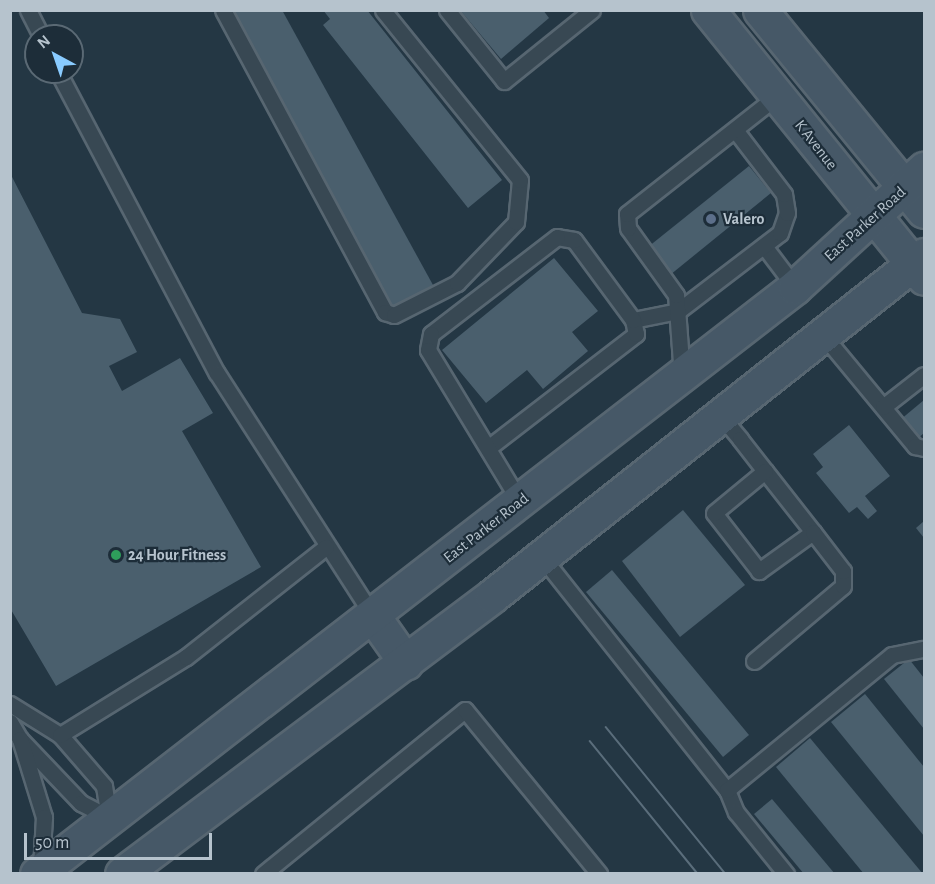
<!DOCTYPE html>
<html>
<head>
<meta charset="utf-8">
<style>
	body { margin:0 }
	#map { position:relative; width:935px; height:884px; overflow:hidden; background:#243744; font-family:"Alegreya Sans",sans-serif }
	div>[style] { position:absolute }
	.building>* { inset:0; background:#4a5f6d }
	.roads { filter:drop-shadow(2px 0 #576671) drop-shadow(-2px 0 #576671) drop-shadow(0 2px #576671) drop-shadow(0 -2px #576671) }
	.lane>* { height:15px; margin:-7.5px; padding:0 7.5px; transform-origin:7.5px; border-radius:7.5px; background:#384853 }
	.secondary>* { height:33px; margin:-16.5px; padding:0 16.5px; transform-origin:16.5px; border-radius:16.5px; background:#465867 }
	.tram>* { height:1.5px; margin:-0.75px; padding:0 0.75px; transform-origin:0.75px; border-radius:0.75px; background:#5a6d7b }
	.dots>* { width:16px; height:16px; translate:-50% -50%; box-sizing:border-box; border:3px solid #1d2d39; border-radius:50% }
	span { translate:-50% -50%; white-space:nowrap; text-align:center; line-height:1.15; -webkit-text-stroke:4.5px #1d2d39; paint-order:stroke }
	.street-label { font-size:16px; color:#b6c3cd }
	.poi-label { font-size:16px; color:#b6c3cd; font-weight:700 }
	.left { translate:0 -50%; text-align:left }
	.frame { position:absolute; inset:0; border:12px solid #b6c3cd; pointer-events:none }
	.north { position:absolute; left:24px; top:24px; width:60px; height:60px; box-sizing:border-box; background:#1d2d39; border:2px solid #5a6974; border-radius:50%; rotate:320deg; font-size:16px; font-weight:700; line-height:24px; text-align:center; color:#b6c3cd }
	.north::after { content:''; display:block; margin:auto; width:21px; height:27px; background:#89cbff; clip-path:polygon(50% 0,100% 100%,50% 72%,0 100%) }
	.scale { position:absolute; left:24px; top:833px; width:188px; height:27px; box-sizing:border-box; border:3px solid #b6c3cd; border-top:0; padding-left:8px; font-size:18px; line-height:21px; white-space:nowrap; color:#b6c3cd; -webkit-text-stroke:4px #1d2d39; paint-order:stroke }
</style>
</head>
<body>
<div id="map">
	<div class="building">
		<div style="clip-path:polygon(230px 10px,282px 10px,433px 285px,391px 308px)"></div>
		<div style="clip-path:polygon(323px 10px,367px 10px,502px 180px,468px 208px,323px 25px,330px 19px)"></div>
		<div style="clip-path:polygon(460px 10px,543px 10px,549px 18px,501px 59px)"></div>
		<div style="clip-path:polygon(749px 166px,771px 193px,670px 275px,648px 247px)"></div>
		<div style="clip-path:polygon(10px 173px,82px 313px,120px 319px,137px 352px,109px 366px,122px 391px,180px 358px,213px 413px,182px 431px,261px 567px,56px 686px,10px 608px)"></div>
		<div style="clip-path:polygon(554px 258px,598px 311px,572px 332px,588px 351px,543px 389px,527px 370px,486px 403px,442px 350px)"></div>
		<div style="clip-path:polygon(924px 400px,924px 433px,916px 440px,900px 420px)"></div>
		<div style="clip-path:polygon(849px 425px,890px 476px,865px 496px,877px 511px,868px 519px,857px 507px,849px 513px,816px 473px,823px 467px,813px 454px)"></div>
		<div style="clip-path:polygon(683px 510px,745px 585px,680px 637px,622px 561px)"></div>
		<div style="clip-path:polygon(924px 521px,924px 538px,916px 528px)"></div>
		<div style="clip-path:polygon(612px 570px,749px 735px,723px 757px,586px 592px)"></div>
		<div style="clip-path:polygon(909px 659px,924px 678px,924px 729px,884px 679px)"></div>
		<div style="clip-path:polygon(865px 694px,924px 767px,924px 836px,831px 722px)"></div>
		<div style="clip-path:polygon(810px 738px,923px 874px,864px 874px,776px 767px)"></div>
		<div style="clip-path:polygon(772px 799px,835px 874px,804px 874px,754px 814px)"></div>
	</div>
	<div class="roads">
		<div class="lane">
			<div style="left:28px;top:10px;width:29px;rotate:63deg"></div>
			<div style="left:223px;top:10px;width:343px;rotate:61.8deg"></div>
			<div style="left:385px;top:312px;width:9px;rotate:18deg"></div>
			<div style="left:394px;top:315px;width:71px;rotate:-26.9deg"></div>
			<div style="left:457px;top:283px;width:85px;rotate:-46deg"></div>
			<div style="left:516px;top:222px;width:42px;rotate:-84.6deg"></div>
			<div style="left:520px;top:180px;width:218px;rotate:-128.9deg"></div>
			<div style="left:447px;top:10px;width:91px;rotate:51.2deg"></div>
			<div style="left:504px;top:81px;width:113px;rotate:-38.9deg"></div>
			<div style="left:58px;top:72px;width:340px;rotate:62.2deg"></div>
			<div style="left:217px;top:373px;width:289px;rotate:57.3deg"></div>
			<div style="left:764px;top:246px;width:51px;rotate:52.9deg"></div>
			<div style="left:633px;top:320px;width:46px;rotate:-11.3deg"></div>
			<div style="left:678px;top:311px;width:128px;rotate:-37.4deg"></div>
			<div style="left:780px;top:233px;width:21px;rotate:-71deg"></div>
			<div style="left:787px;top:213px;width:19px;rotate:-99deg"></div>
			<div style="left:784px;top:194px;width:81px;rotate:-127.4deg"></div>
			<div style="left:824px;top:336px;width:143px;rotate:50.4deg"></div>
			<div style="left:915px;top:446px;width:9px;rotate:13deg"></div>
			<div style="left:682px;top:376px;width:81px;rotate:-94.2deg"></div>
			<div style="left:676px;top:295px;width:82px;rotate:-125.6deg"></div>
			<div style="left:628px;top:228px;width:14px;rotate:-94deg"></div>
			<div style="left:627px;top:214px;width:191px;rotate:-38.2deg"></div>
			<div style="left:883px;top:407px;width:52px;rotate:-38deg"></div>
			<div style="left:721px;top:416px;width:30px;rotate:50deg"></div>
			<div style="left:740px;top:439px;width:41px;rotate:52deg"></div>
			<div style="left:765px;top:471px;width:78px;rotate:51.8deg"></div>
			<div style="left:813px;top:532px;width:67px;rotate:144.2deg"></div>
			<div style="left:759px;top:571px;width:73px;rotate:-127.8deg"></div>
			<div style="left:714px;top:513px;width:66px;rotate:-39.5deg"></div>
			<div style="left:488px;top:448px;width:187px;rotate:-37.6deg"></div>
			<div style="left:636px;top:334px;width:14px;rotate:-102deg"></div>
			<div style="left:633px;top:320px;width:99px;rotate:-126.4deg"></div>
			<div style="left:574px;top:240px;width:17px;rotate:-170deg"></div>
			<div style="left:557px;top:237px;width:159px;rotate:142.4deg"></div>
			<div style="left:431px;top:334px;width:16px;rotate:101deg"></div>
			<div style="left:428px;top:350px;width:178px;rotate:58.8deg"></div>
			<div style="left:542px;top:557px;width:298px;rotate:51.6deg"></div>
			<div style="left:727px;top:790px;width:24px;rotate:68deg"></div>
			<div style="left:736px;top:812px;width:80px;rotate:51.1deg"></div>
			<div style="left:754px;top:661px;width:116px;rotate:-40.1deg"></div>
			<div style="left:843px;top:586px;width:15px;rotate:-90deg"></div>
			<div style="left:843px;top:571px;width:49px;rotate:-127.6deg"></div>
			<div style="left:10px;top:704px;width:59px;rotate:31.8deg"></div>
			<div style="left:60px;top:735px;width:67px;rotate:49.2deg"></div>
			<div style="left:104px;top:786px;width:31px;rotate:81deg"></div>
			<div style="left:10px;top:722px;width:20px;rotate:60deg"></div>
			<div style="left:20px;top:739px;width:88px;rotate:46.4deg"></div>
			<div style="left:81px;top:803px;width:31px;rotate:27deg"></div>
			<div style="left:60px;top:735px;width:148px;rotate:-31.8deg"></div>
			<div style="left:186px;top:657px;width:178px;rotate:-38.2deg"></div>
			<div style="left:20px;top:739px;width:82px;rotate:72.9deg"></div>
			<div style="left:44px;top:817px;width:50px;rotate:93.4deg"></div>
			<div style="left:727px;top:790px;width:213px;rotate:-39.3deg"></div>
			<div style="left:892px;top:655px;width:33px;rotate:-11deg"></div>
			<div style="left:263px;top:874px;width:260px;rotate:-39.1deg"></div>
			<div style="left:465px;top:710px;width:212px;rotate:50.7deg"></div>
		</div>
		<div class="secondary">
			<div style="left:708px;top:10px;width:344px;rotate:51.1deg"></div>
			<div style="left:760px;top:10px;width:259px;rotate:50.8deg"></div>
			<div style="left:373px;top:616px;width:57px;rotate:54.9deg"></div>
			<div style="left:37px;top:874px;width:959px;rotate:-37.75deg"></div>
			<div style="left:795px;top:287px;width:175px;rotate:-42.5deg"></div>
			<div style="left:122px;top:874px;width:463px;rotate:-36.9deg"></div>
			<div style="left:492px;top:596px;width:550px;rotate:-38.29deg"></div>
		</div>
	</div>
	<div class="tram">
		<div style="left:606px;top:727px;width:190px;rotate:50.8deg"></div>
		<div style="left:590px;top:741px;width:171px;rotate:50.9deg"></div>
	</div>
	<div class="dots">
		<div style="left:711px;top:219px;background:#5c6f8a"></div>
		<div style="left:116px;top:555px;background:#2e9e5b"></div>
	</div>
	<div class="street-label">
		<span style="left:816px;top:145px;rotate:52deg">K Avenue</span>
		<span style="left:865px;top:224px;rotate:-42deg">East Parker Road</span>
		<span style="left:486px;top:528px;rotate:-38deg">East Parker Road</span>
	</div>
	<div class="poi-label">
		<span class="left" style="left:723px;top:219px">Valero</span>
		<span class="left" style="left:128px;top:555px">24 Hour Fitness</span>
	</div>
	<div class="frame"></div>
	<div class="north">N</div>
	<div class="scale">50 m</div>
</div>
</body>
</html>
